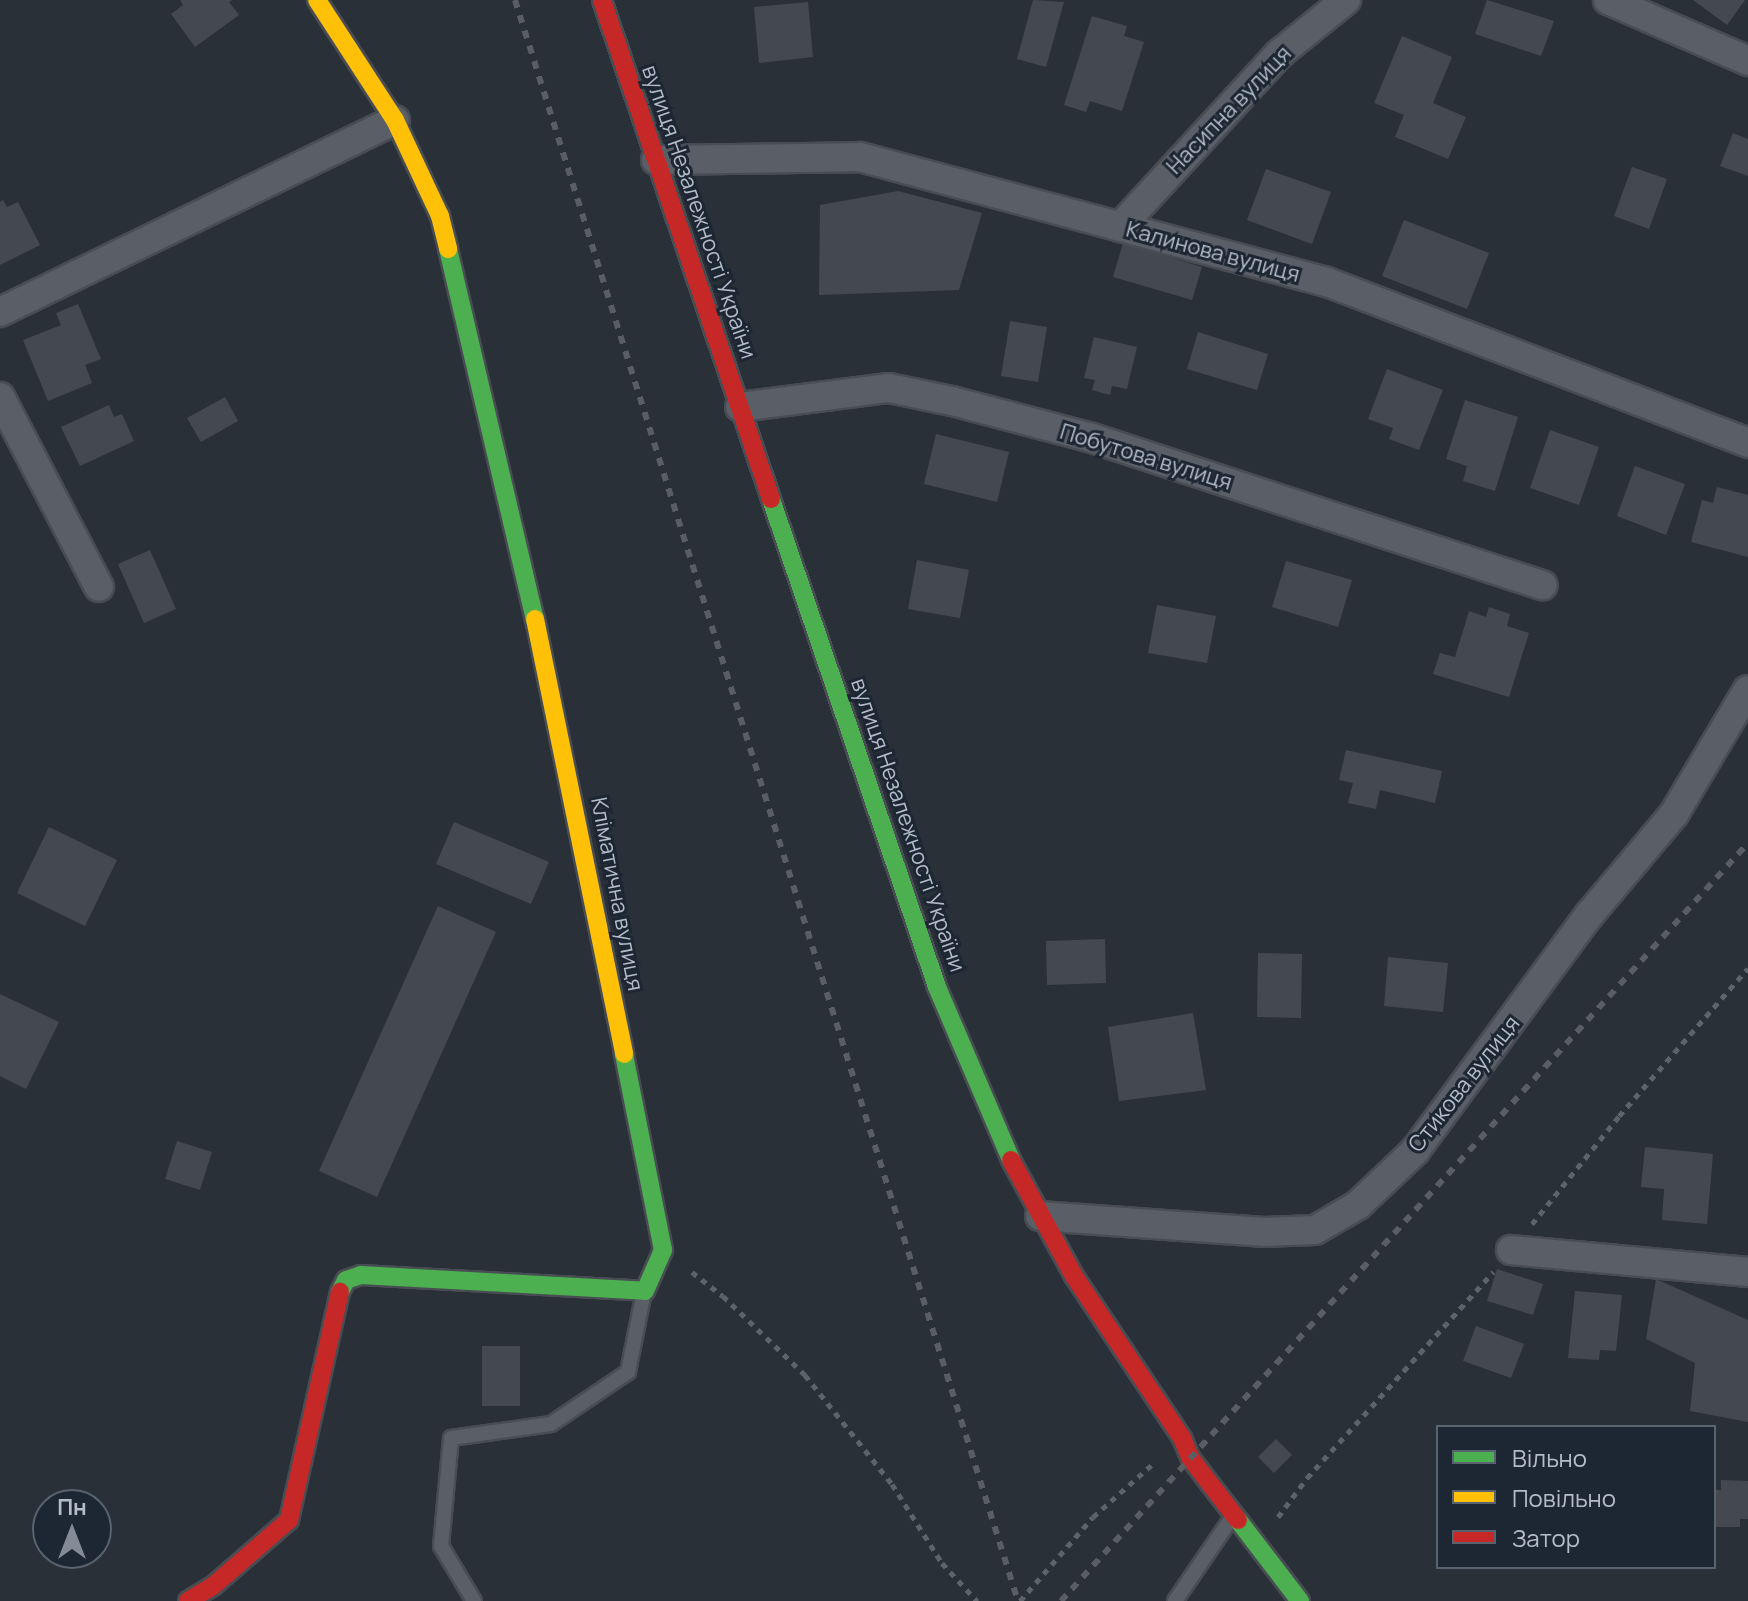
<!DOCTYPE html>
<html>
<head>
<meta charset="utf-8">
<style>
	body { margin:0 }
	#map { position:relative; width:1748px; height:1601px; overflow:hidden; background:#2a3038; font-family:Manrope,sans-serif }
	div>[style] { position:absolute }
	.building>* { inset:0; background:#444950 }
	.path>* { height:5px; margin-top:-2.5px; transform-origin:0; background:repeating-linear-gradient(90deg,#5d636a 0 6px,transparent 0 12px) }
	.roads { filter:drop-shadow(2px 0 #484c53) drop-shadow(-2px 0 #484c53) drop-shadow(0 2px #484c53) drop-shadow(0 -2px #484c53) }
	.lane>* { height:14px; margin:-7px; padding:0 7px; transform-origin:7px; border-radius:7px; background:#5a5e66 }
	.street>* { height:28px; margin:-14px; padding:0 14px; transform-origin:14px; border-radius:14px; background:#5a5e66 }
	.fast>* { height:18px; margin:-9px; padding:0 9px; transform-origin:9px; border-radius:9px; background:#4caf50 }
	.slow>* { height:18px; margin:-9px; padding:0 9px; transform-origin:9px; border-radius:9px; background:#ffc107 }
	.jam>* { height:18px; margin:-9px; padding:0 9px; transform-origin:9px; border-radius:9px; background:#c62828 }
	.rail>* { height:6px; margin-top:-3px; transform-origin:0; background:repeating-linear-gradient(90deg,#595d64 0 8px,transparent 0 16px) }
	span { translate:-50% -50%; white-space:nowrap; text-align:center; line-height:1.15; -webkit-text-stroke:6px #1d2633; paint-order:stroke }
	.street-label { font-size:22px; color:#b4bcc9 }
	.legend { position:absolute; left:1436px; top:1425px; width:280px; height:144px; box-sizing:border-box; background:#1d2633; border:2px solid #59626f; margin:0; padding:10px 14px; list-style:none; font-size:24px; color:#b4bcc9 }
	.legend li { display:flex; align-items:center; gap:16px; height:40px }
	.legend b { width:40px; border:2px solid #59626f }
	.north { position:absolute; left:32px; top:1489px; width:80px; height:80px; box-sizing:border-box; background:#1d2633; border:2px solid #59626f; border-radius:50%; rotate:0deg; font-size:22px; font-weight:700; line-height:32px; text-align:center; color:#b4bcc9 }
	.north::after { content:''; display:block; margin:auto; width:28px; height:36px; background:#848b96; clip-path:polygon(50% 0,100% 100%,50% 72%,0 100%) }
</style>
</head>
<body>
<div id="map">
	<div class="building">
		<div style="clip-path:polygon(180px 0,232px 0,229px 2px,239px 15px,195px 47px,171px 14px,183px 5px)"></div>
		<div style="clip-path:polygon(1033px 0,1064px 2px,1046px 67px,1017px 59px)"></div>
		<div style="clip-path:polygon(1487px 0,1554px 21px,1541px 56px,1475px 34px)"></div>
		<div style="clip-path:polygon(1693px 0,1745px 0,1727px 25px)"></div>
		<div style="clip-path:polygon(808px 2px,813px 57px,759px 63px,754px 7px)"></div>
		<div style="clip-path:polygon(1092px 16px,1127px 26px,1124px 36px,1144px 42px,1122px 111px,1090px 101px,1086px 112px,1064px 105px)"></div>
		<div style="clip-path:polygon(1402px 36px,1452px 57px,1433px 103px,1466px 117px,1448px 159px,1395px 137px,1404px 115px,1374px 103px)"></div>
		<div style="clip-path:polygon(1733px 133px,1748px 139px,1748px 176px,1720px 166px)"></div>
		<div style="clip-path:polygon(1632px 167px,1667px 179px,1649px 229px,1614px 216px)"></div>
		<div style="clip-path:polygon(1266px 169px,1331px 192px,1312px 244px,1247px 220px)"></div>
		<div style="clip-path:polygon(898px 191px,982px 213px,959px 290px,819px 295px,820px 205px)"></div>
		<div style="clip-path:polygon(3px 200px,7px 207px,18px 202px,40px 245px,0 265px,0 202px)"></div>
		<div style="clip-path:polygon(1404px 220px,1489px 253px,1467px 309px,1382px 276px)"></div>
		<div style="clip-path:polygon(1123px 243px,1202px 267px,1192px 300px,1113px 277px)"></div>
		<div style="clip-path:polygon(78px 304px,101px 359px,85px 365px,92px 383px,48px 401px,23px 340px,61px 325px,56px 313px)"></div>
		<div style="clip-path:polygon(1010px 321px,1047px 327px,1038px 382px,1001px 376px)"></div>
		<div style="clip-path:polygon(1198px 332px,1268px 354px,1257px 390px,1187px 369px)"></div>
		<div style="clip-path:polygon(1094px 337px,1137px 347px,1127px 389px,1112px 386px,1110px 395px,1092px 390px,1095px 380px,1084px 378px)"></div>
		<div style="clip-path:polygon(1387px 369px,1443px 390px,1419px 450px,1389px 439px,1393px 428px,1368px 419px)"></div>
		<div style="clip-path:polygon(225px 397px,238px 421px,201px 442px,187px 418px)"></div>
		<div style="clip-path:polygon(1465px 400px,1518px 417px,1495px 491px,1463px 481px,1467px 466px,1446px 459px)"></div>
		<div style="clip-path:polygon(109px 405px,114px 417px,122px 414px,134px 441px,80px 466px,61px 427px)"></div>
		<div style="clip-path:polygon(1550px 430px,1599px 447px,1579px 505px,1530px 488px)"></div>
		<div style="clip-path:polygon(936px 434px,1009px 452px,997px 502px,924px 484px)"></div>
		<div style="clip-path:polygon(1635px 466px,1685px 484px,1666px 535px,1617px 516px)"></div>
		<div style="clip-path:polygon(1717px 487px,1748px 495px,1748px 557px,1691px 542px,1702px 500px,1713px 503px)"></div>
		<div style="clip-path:polygon(150px 550px,176px 609px,144px 623px,118px 564px)"></div>
		<div style="clip-path:polygon(917px 560px,969px 570px,960px 618px,908px 609px)"></div>
		<div style="clip-path:polygon(1286px 561px,1352px 580px,1338px 627px,1272px 607px)"></div>
		<div style="clip-path:polygon(1157px 605px,1216px 616px,1207px 663px,1148px 653px)"></div>
		<div style="clip-path:polygon(1489px 607px,1510px 614px,1507px 626px,1529px 633px,1509px 697px,1433px 674px,1440px 653px,1455px 657px,1469px 611px,1486px 617px)"></div>
		<div style="clip-path:polygon(1346px 750px,1442px 771px,1435px 803px,1380px 790px,1376px 809px,1348px 803px,1353px 783px,1339px 780px)"></div>
		<div style="clip-path:polygon(454px 822px,549px 862px,531px 904px,436px 864px)"></div>
		<div style="clip-path:polygon(49px 827px,117px 860px,85px 926px,17px 893px)"></div>
		<div style="clip-path:polygon(438px 906px,496px 932px,377px 1197px,319px 1171px)"></div>
		<div style="clip-path:polygon(1105px 939px,1106px 983px,1047px 985px,1046px 941px)"></div>
		<div style="clip-path:polygon(1258px 953px,1302px 954px,1301px 1018px,1257px 1017px)"></div>
		<div style="clip-path:polygon(1388px 957px,1448px 963px,1443px 1012px,1384px 1006px)"></div>
		<div style="clip-path:polygon(0 994px,59px 1022px,26px 1089px,0 1076px)"></div>
		<div style="clip-path:polygon(1193px 1013px,1206px 1090px,1119px 1101px,1108px 1027px)"></div>
		<div style="clip-path:polygon(177px 1141px,212px 1152px,200px 1190px,165px 1179px)"></div>
		<div style="clip-path:polygon(1645px 1147px,1713px 1154px,1707px 1224px,1662px 1220px,1664px 1189px,1641px 1187px)"></div>
		<div style="clip-path:polygon(1497px 1269px,1543px 1284px,1533px 1315px,1487px 1301px)"></div>
		<div style="clip-path:polygon(1656px 1279px,1748px 1320px,1748px 1422px,1690px 1411px,1695px 1363px,1646px 1339px)"></div>
		<div style="clip-path:polygon(1575px 1291px,1622px 1295px,1616px 1351px,1600px 1350px,1599px 1360px,1568px 1358px)"></div>
		<div style="clip-path:polygon(1476px 1326px,1524px 1344px,1511px 1378px,1463px 1361px)"></div>
		<div style="clip-path:polygon(482px 1346px,520px 1346px,520px 1406px,482px 1406px)"></div>
		<div style="clip-path:polygon(1276px 1439px,1292px 1455px,1274px 1473px,1258px 1457px)"></div>
		<div style="clip-path:polygon(1721px 1480px,1748px 1481px,1748px 1519px,1740px 1519px,1740px 1527px,1714px 1527px,1714px 1490px,1721px 1490px)"></div>
	</div>
	<div class="path">
		<div style="left:1532px;top:1224px;width:139px;rotate:-51.1deg"></div>
		<div style="left:1619px;top:1116px;width:196px;rotate:-48.9deg"></div>
		<div style="left:692px;top:1272px;width:39px;rotate:38deg"></div>
		<div style="left:723px;top:1296px;width:114px;rotate:43.9deg"></div>
		<div style="left:805px;top:1375px;width:139px;rotate:51.4deg"></div>
		<div style="left:892px;top:1484px;width:93px;rotate:57.7deg"></div>
		<div style="left:942px;top:1563px;width:52px;rotate:47.4deg"></div>
		<div style="left:1278px;top:1517px;width:49px;rotate:-53.4deg"></div>
		<div style="left:1307px;top:1478px;width:278px;rotate:-47.9deg"></div>
		<div style="left:1020px;top:1601px;width:111px;rotate:-49deg"></div>
		<div style="left:1093px;top:1517px;width:83px;rotate:-41.6deg"></div>
	</div>
	<div class="roads">
		<div class="lane">
			<div style="left:474px;top:1601px;width:64px;rotate:-121deg"></div>
			<div style="left:441px;top:1546px;width:108px;rotate:-84.7deg"></div>
			<div style="left:451px;top:1438px;width:101px;rotate:-8deg"></div>
			<div style="left:551px;top:1424px;width:93px;rotate:-34deg"></div>
			<div style="left:628px;top:1372px;width:82px;rotate:-78.7deg"></div>
			<div style="left:1175px;top:1601px;width:103px;rotate:-55.7deg"></div>
		</div>
		<div class="street">
			<div style="left:1608px;top:0;width:153px;rotate:23.5deg"></div>
			<div style="left:656px;top:160px;width:204px;rotate:-0.8deg"></div>
			<div style="left:860px;top:157px;width:483px;rotate:15deg"></div>
			<div style="left:1327px;top:282px;width:451px;rotate:20.9deg"></div>
			<div style="left:1120px;top:227px;width:235px;rotate:-47.4deg"></div>
			<div style="left:1279px;top:54px;width:86px;rotate:-38.9deg"></div>
			<div style="left:0;top:312px;width:439px;rotate:-25.9deg"></div>
			<div style="left:0;top:397px;width:214px;rotate:62.5deg"></div>
			<div style="left:740px;top:407px;width:150px;rotate:-7.3deg"></div>
			<div style="left:889px;top:388px;width:64px;rotate:11.7deg"></div>
			<div style="left:952px;top:401px;width:145px;rotate:14.8deg"></div>
			<div style="left:1092px;top:438px;width:474px;rotate:18.1deg"></div>
			<div style="left:1040px;top:1216px;width:225px;rotate:4.1deg"></div>
			<div style="left:1264px;top:1232px;width:51px;rotate:-2.2deg"></div>
			<div style="left:1315px;top:1230px;width:50px;rotate:-30.2deg"></div>
			<div style="left:1358px;top:1205px;width:79px;rotate:-43.5deg"></div>
			<div style="left:1415px;top:1151px;width:295px;rotate:-53.6deg"></div>
			<div style="left:1590px;top:914px;width:131px;rotate:-50deg"></div>
			<div style="left:1674px;top:814px;width:144px;rotate:-59.2deg"></div>
			<div style="left:1511px;top:1250px;width:238px;rotate:5.3deg"></div>
		</div>
		<div class="fast">
			<div style="left:448px;top:249px;width:380px;rotate:76.8deg"></div>
			<div style="left:771px;top:499px;width:515px;rotate:71.21deg"></div>
			<div style="left:937px;top:987px;width:188px;rotate:66.8deg"></div>
			<div style="left:340px;top:1292px;width:13px;rotate:-63deg"></div>
			<div style="left:346px;top:1280px;width:16px;rotate:-18deg"></div>
			<div style="left:361px;top:1275px;width:284px;rotate:3.2deg"></div>
			<div style="left:645px;top:1291px;width:45px;rotate:-66.3deg"></div>
			<div style="left:663px;top:1250px;width:200px;rotate:-101.3deg"></div>
			<div style="left:1238px;top:1520px;width:102px;rotate:52.6deg"></div>
		</div>
		<div class="slow">
			<div style="left:317px;top:0;width:143px;rotate:57deg"></div>
			<div style="left:395px;top:120px;width:106px;rotate:64.9deg"></div>
			<div style="left:440px;top:216px;width:34px;rotate:76deg"></div>
			<div style="left:535px;top:619px;width:444px;rotate:78.4deg"></div>
		</div>
		<div class="jam">
			<div style="left:602px;top:0;width:527px;rotate:71.29deg"></div>
			<div style="left:1011px;top:1160px;width:132px;rotate:61.5deg"></div>
			<div style="left:1074px;top:1276px;width:195px;rotate:56.3deg"></div>
			<div style="left:1182px;top:1438px;width:23px;rotate:67deg"></div>
			<div style="left:1191px;top:1459px;width:77px;rotate:52.4deg"></div>
			<div style="left:188px;top:1601px;width:29px;rotate:-31deg"></div>
			<div style="left:213px;top:1586px;width:101px;rotate:-41deg"></div>
			<div style="left:289px;top:1520px;width:234px;rotate:-77.4deg"></div>
		</div>
	</div>
	<div class="rail">
		<div style="left:515px;top:0;width:1678px;rotate:72.56deg"></div>
		<div style="left:1061px;top:1601px;width:1023px;rotate:-47.81deg"></div>
	</div>
	<div class="street-label">
		<span style="left:1229px;top:110px;rotate:-46deg">Насипна вулиця</span>
		<span style="left:699px;top:212px;rotate:71deg">вулиця Незалежності України</span>
		<span style="left:1213px;top:252px;rotate:15deg">Калинова вулиця</span>
		<span style="left:1146px;top:457px;rotate:17deg">Побутова вулиця</span>
		<span style="left:908px;top:825px;rotate:71deg">вулиця Незалежності України</span>
		<span style="left:617px;top:894px;rotate:79deg">Кліматична вулиця</span>
		<span style="left:1464px;top:1084px;rotate:-52deg">Стикова вулиця</span>
	</div>
	<ul class="legend">
	<li><b style="height:10px;background:#4caf50"></b>Вільно</li>
	<li><b style="height:10px;background:#ffc107"></b>Повільно</li>
	<li><b style="height:10px;background:#c62828"></b>Затор</li>
	</ul>
	<div class="north">Пн</div>
</div>
</body>
</html>
